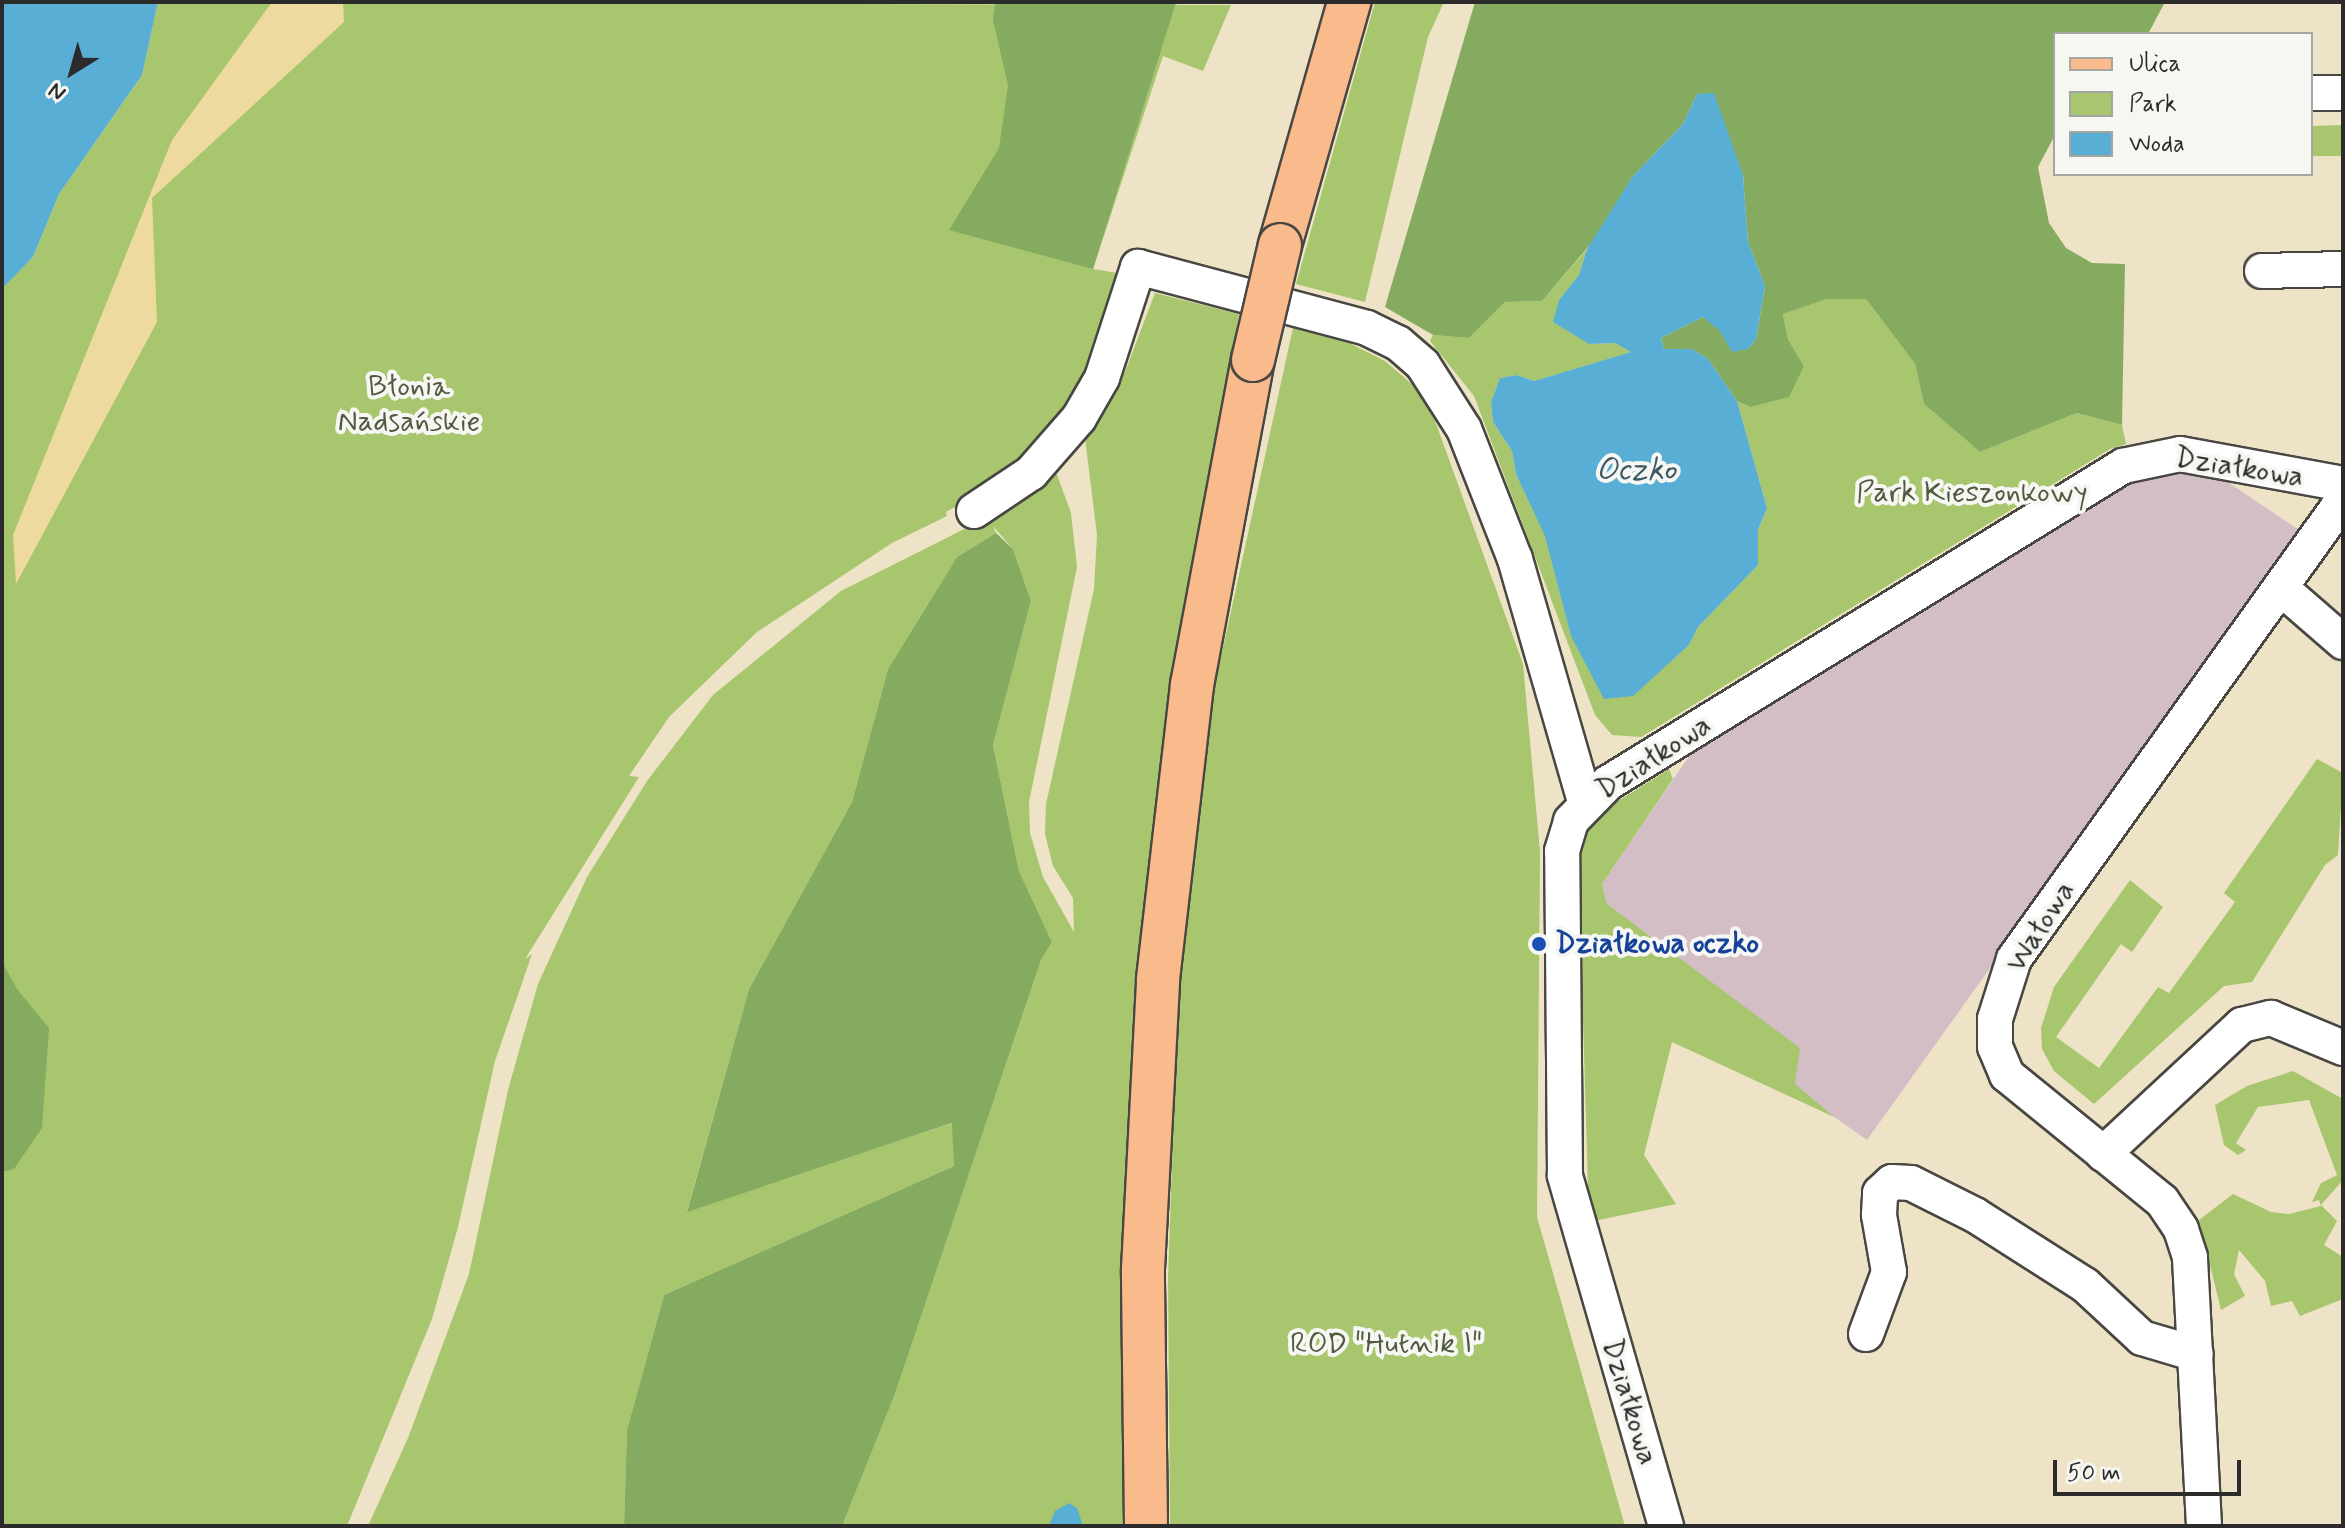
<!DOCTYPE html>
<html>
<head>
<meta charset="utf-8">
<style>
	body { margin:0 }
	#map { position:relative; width:2345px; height:1528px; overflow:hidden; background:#eee3c7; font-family:Mynerve,sans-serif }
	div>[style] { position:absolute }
	.industrial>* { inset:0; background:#d2bec4 }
	.green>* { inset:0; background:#a7c66d }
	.forest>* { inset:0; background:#85ab60 }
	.sand>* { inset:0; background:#eeda9e }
	.water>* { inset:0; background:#58aed5 }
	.roads { filter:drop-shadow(2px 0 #484742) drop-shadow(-2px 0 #484742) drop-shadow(0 2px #484742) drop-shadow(0 -2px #484742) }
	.minor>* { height:34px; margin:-17px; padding:0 17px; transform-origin:17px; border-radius:17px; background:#fff }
	.major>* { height:42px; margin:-21px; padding:0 21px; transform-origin:21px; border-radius:21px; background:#fabb8c }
	.bridges { filter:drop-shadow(2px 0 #484742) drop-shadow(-2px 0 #484742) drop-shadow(0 2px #484742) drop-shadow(0 -2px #484742) }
	.major-bridge>* { height:42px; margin:-21px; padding:0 21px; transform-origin:21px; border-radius:21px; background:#fabb8c }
	.dots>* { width:22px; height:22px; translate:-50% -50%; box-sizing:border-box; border:4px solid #f6f6f2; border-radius:50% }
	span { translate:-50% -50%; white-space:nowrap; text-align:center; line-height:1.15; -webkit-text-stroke:8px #f6f6f2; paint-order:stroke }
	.park-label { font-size:30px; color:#505a3f }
	.street-label { font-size:30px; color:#2b2b2b }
	.transit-label { font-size:30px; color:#164399; font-weight:700 }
	.left { translate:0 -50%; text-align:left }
	.water-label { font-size:32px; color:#3b5966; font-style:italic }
	.frame { position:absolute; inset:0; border:4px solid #2b2b2b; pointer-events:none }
	.legend { position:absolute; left:2053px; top:32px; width:260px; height:144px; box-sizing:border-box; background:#f6f6f2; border:2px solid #a5a5a2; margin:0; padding:10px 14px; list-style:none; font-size:24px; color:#2b2b2b }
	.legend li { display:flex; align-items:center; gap:16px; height:40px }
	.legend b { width:40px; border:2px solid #a5a5a2 }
	.north { position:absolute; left:32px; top:32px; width:80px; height:80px; -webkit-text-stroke:6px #f6f6f2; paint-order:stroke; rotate:217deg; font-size:22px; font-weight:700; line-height:32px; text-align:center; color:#2b2b2b }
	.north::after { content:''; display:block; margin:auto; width:28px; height:36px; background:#2b2b2b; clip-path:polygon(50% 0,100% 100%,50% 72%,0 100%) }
	.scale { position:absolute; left:2053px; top:1460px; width:188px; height:36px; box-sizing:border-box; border:4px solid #2b2b2b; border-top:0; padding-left:10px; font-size:24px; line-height:28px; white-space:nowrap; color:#2b2b2b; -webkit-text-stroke:6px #f6f6f2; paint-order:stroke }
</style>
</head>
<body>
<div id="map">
	<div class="industrial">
		<div style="clip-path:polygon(2161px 470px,2213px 472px,2302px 532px,1867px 1140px,1806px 1097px,1795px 1084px,1794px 1067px,1607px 904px,1602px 884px,1690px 755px,1707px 742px,2107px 490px)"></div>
	</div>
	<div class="green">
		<div style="clip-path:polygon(158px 2px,1231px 5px,1203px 71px,1163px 56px,1093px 269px,1124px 274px,1100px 349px,1049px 438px,979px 494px,946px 512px,947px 516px,892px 543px,757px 632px,669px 717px,629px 776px,639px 777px,525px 959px,532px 954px,495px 1061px,458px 1227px,432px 1319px,347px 1526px,2px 1526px,2px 289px,33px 257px,59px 194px,142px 75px)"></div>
		<div style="clip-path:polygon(1375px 2px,1444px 2px,1428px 37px,1365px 302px,1296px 284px)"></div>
		<div style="clip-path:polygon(2343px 125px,2343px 156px,2311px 156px,2311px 126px)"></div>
		<div style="clip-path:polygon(1587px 249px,1579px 275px,1559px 300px,1589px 344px,1615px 343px,1632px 352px,1534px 381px,1517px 375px,1500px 378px,1491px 402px,1493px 422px,1512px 451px,1516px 474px,1545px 532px,1571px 636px,1644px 685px,1689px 645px,1698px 627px,1758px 565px,1758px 530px,1767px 508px,1737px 401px,1750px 407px,1804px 366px,1788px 339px,1783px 314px,1827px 299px,1866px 299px,1915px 364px,1924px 404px,1980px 452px,2077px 413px,2122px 425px,2126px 444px,2110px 449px,1641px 737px,1612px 735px,1595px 715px,1474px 396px,1430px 341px,1433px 335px,1469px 338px,1505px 302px,1542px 301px)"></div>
		<div style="clip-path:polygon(1155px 293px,1239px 314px,1185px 632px,1128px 1195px,1126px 1526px,842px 1526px,895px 1394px,1041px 960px,1052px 942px,1019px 871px,993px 745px,1031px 601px,1013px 549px,993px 526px,996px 533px,957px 557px,888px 669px,852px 802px,749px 989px,687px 1211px,953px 1123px,954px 1166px,664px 1295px,627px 1430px,624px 1526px,368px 1526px,408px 1438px,469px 1274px,508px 1090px,538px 984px,587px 877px,647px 781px,713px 695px,841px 591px,1018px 502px,1055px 469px,1071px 513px,1077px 567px,1029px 802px,1030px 833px,1043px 877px,1074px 932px,1073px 898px,1053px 866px,1045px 834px,1046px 804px,1094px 589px,1097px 535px,1085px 438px,1125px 372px)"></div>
		<div style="clip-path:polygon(1293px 328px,1349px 343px,1385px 361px,1414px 386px,1434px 418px,1523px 664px,1540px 852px,1537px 1217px,1625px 1526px,1170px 1526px,1168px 1278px,1180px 932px,1212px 698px)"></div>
		<div style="clip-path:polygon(2317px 759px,2343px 773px,2338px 855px,2325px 865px,2252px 982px,2224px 986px,2094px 1104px,2054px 1071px,2042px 1049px,2041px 1028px,2054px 987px,2130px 880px,2163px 907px,2132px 952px,2121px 944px,2056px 1037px,2099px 1068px,2158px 987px,2169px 993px,2235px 902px,2224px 893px)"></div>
		<div style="clip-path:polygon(1669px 769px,1673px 779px,1602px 884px,1607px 904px,1800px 1048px,1795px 1084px,1834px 1117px,1672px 1042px,1644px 1155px,1676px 1204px,1589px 1222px,1578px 849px,1587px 828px,1604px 810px)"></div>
		<div style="clip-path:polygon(2293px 1071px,2343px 1099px,2343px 1180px,2321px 1205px,2337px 1221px,2324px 1245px,2343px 1257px,2343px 1299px,2300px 1316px,2292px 1301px,2271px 1306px,2265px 1281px,2239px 1250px,2234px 1274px,2245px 1296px,2221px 1310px,2199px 1220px,2233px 1194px,2271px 1212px,2289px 1214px,2321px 1206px,2319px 1200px,2312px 1202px,2321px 1183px,2337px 1175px,2309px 1100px,2258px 1107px,2236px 1143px,2246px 1150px,2238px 1155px,2224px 1145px,2215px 1105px,2247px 1086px)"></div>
	</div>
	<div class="forest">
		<div style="clip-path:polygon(995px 2px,1176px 2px,1093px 269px,949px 230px,999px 148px,1008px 85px,993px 20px)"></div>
		<div style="clip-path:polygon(1475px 2px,2165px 2px,2148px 34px,2055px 34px,2055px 135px,2038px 167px,2049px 223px,2066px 248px,2092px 263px,2125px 264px,2122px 425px,2077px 413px,1980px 452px,1924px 404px,1915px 364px,1866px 299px,1827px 299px,1783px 314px,1788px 339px,1804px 366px,1789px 397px,1750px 407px,1737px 401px,1708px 359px,1692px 349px,1664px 349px,1661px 338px,1703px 317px,1748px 349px,1756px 339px,1765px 286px,1748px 242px,1743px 175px,1697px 94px,1683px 124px,1633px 176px,1600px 233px,1542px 301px,1505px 302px,1469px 338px,1433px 335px,1385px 307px)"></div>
		<div style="clip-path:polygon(996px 533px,1013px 549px,1031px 601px,993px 745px,1019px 871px,1052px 942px,1041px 960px,895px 1394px,842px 1526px,624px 1526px,627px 1430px,664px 1295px,954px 1166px,952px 1123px,687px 1212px,749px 989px,852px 802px,888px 669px,957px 557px)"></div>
		<div style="clip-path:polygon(2px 962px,17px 989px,49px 1028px,42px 1128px,14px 1169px,2px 1172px)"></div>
	</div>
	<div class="sand">
		<div style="clip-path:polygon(272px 2px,343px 2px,344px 22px,152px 198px,157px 322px,16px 584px,13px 535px,172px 140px)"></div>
	</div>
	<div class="water">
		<div style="clip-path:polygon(2px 2px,158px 2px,142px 75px,59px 194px,33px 257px,2px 289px)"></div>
		<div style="clip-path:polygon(1714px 93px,1743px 175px,1748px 242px,1765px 286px,1756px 339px,1748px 349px,1732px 352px,1720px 331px,1703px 317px,1661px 338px,1664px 349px,1692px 349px,1708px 359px,1737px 401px,1767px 508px,1758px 530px,1758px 565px,1698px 627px,1689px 645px,1633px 696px,1604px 699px,1571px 636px,1545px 536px,1516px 474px,1512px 451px,1493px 422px,1491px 402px,1500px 378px,1517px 375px,1534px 381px,1631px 352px,1615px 343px,1589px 344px,1553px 322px,1559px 300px,1579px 275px,1587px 249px,1633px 176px,1683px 124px,1697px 94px)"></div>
		<div style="clip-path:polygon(1069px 1503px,1077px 1508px,1083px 1526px,1049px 1526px,1055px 1511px)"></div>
	</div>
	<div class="roads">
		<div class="minor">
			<div style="left:2311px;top:93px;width:32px"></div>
			<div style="left:2262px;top:271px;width:81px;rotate:-1.4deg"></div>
			<div style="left:974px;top:511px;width:69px;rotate:-33.7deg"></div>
			<div style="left:1031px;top:473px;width:73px;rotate:-48.9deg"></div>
			<div style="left:1079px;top:418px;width:46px;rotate:-60.1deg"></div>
			<div style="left:1102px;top:378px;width:117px;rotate:-72deg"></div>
			<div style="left:1138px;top:267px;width:237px;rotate:14.9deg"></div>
			<div style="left:1367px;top:328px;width:34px;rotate:26deg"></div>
			<div style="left:1398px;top:343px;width:33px;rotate:41deg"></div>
			<div style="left:1423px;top:365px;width:76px;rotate:57.4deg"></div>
			<div style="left:1464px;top:429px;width:140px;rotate:68.6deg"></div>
			<div style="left:1515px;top:559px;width:253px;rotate:73.9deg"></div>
			<div style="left:2282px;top:589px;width:81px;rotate:41deg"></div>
			<div style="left:2103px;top:1154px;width:190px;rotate:-42.9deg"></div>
			<div style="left:2242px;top:1025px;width:30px;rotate:-14deg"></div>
			<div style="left:2271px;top:1018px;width:78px;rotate:22.6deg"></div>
			<div style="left:1866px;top:1334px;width:66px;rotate:-69.6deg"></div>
			<div style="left:1889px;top:1272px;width:58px;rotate:-100deg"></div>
			<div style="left:1879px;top:1215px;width:22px;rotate:-87deg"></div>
			<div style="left:1880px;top:1193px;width:16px;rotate:-43deg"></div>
			<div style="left:1892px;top:1182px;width:19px;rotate:3deg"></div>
			<div style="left:1911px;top:1183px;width:72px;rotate:26.6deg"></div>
			<div style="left:1975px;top:1215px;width:130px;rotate:32.5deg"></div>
			<div style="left:2085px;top:1285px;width:78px;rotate:42.9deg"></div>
			<div style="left:2142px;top:1338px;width:56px;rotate:16.5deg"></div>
			<div style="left:1666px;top:1526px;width:365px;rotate:-106.1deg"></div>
			<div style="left:1565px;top:1175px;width:324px;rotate:-90.5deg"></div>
			<div style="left:1562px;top:851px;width:31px;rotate:-73deg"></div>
			<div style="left:1571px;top:821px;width:53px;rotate:-45.8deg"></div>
			<div style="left:1608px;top:783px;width:605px;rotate:-31.61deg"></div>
			<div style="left:2123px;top:466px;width:58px;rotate:-11.9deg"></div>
			<div style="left:2180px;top:454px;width:166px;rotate:10.4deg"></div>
			<div style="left:2204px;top:1526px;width:269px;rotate:-93deg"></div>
			<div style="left:2190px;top:1257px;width:29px;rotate:-108deg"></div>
			<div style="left:2181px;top:1229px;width:34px;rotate:-124deg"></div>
			<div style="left:2162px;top:1201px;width:200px;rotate:-140.9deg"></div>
			<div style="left:2007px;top:1075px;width:30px;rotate:-113deg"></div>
			<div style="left:1995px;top:1047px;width:28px;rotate:-90deg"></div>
			<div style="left:1995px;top:1019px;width:63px;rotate:-72.4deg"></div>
			<div style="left:2014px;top:959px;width:565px;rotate:-54.37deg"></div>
		</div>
		<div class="major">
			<div style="left:1280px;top:245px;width:253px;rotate:-74.1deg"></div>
			<div style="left:1146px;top:1526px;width:257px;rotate:-90.7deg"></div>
			<div style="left:1143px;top:1269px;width:290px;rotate:-87deg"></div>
			<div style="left:1158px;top:979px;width:296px;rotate:-83.4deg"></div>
			<div style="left:1192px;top:685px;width:331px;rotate:-79.4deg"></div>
		</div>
	</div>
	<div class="bridges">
		<div class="major-bridge">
			<div style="left:1253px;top:360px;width:118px;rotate:-76.8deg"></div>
		</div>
	</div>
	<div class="dots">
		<div style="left:1539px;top:944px;background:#1a4fb4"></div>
	</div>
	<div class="park-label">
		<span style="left:409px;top:404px">Błonia<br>Nadsańskie</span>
		<span style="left:1972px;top:493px">Park Kieszonkowy</span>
		<span style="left:1386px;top:1344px">ROD "Hutnik I"</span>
	</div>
	<div class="street-label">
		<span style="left:2239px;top:468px;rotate:9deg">Działkowa</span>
		<span style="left:1654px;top:758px;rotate:-33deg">Działkowa</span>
		<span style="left:2041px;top:927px;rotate:-57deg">Wałowa</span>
		<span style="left:1629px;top:1402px;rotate:73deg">Działkowa</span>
	</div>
	<div class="transit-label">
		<span class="left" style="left:1555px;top:944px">Działkowa oczko</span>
	</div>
	<div class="water-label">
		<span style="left:1636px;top:470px">Oczko</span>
	</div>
	<div class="frame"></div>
	<ul class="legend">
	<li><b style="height:10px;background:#fabb8c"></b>Ulica</li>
	<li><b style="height:22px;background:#a7c66d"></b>Park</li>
	<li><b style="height:22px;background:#58aed5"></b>Woda</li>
	</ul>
	<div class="north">N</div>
	<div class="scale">50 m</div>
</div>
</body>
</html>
